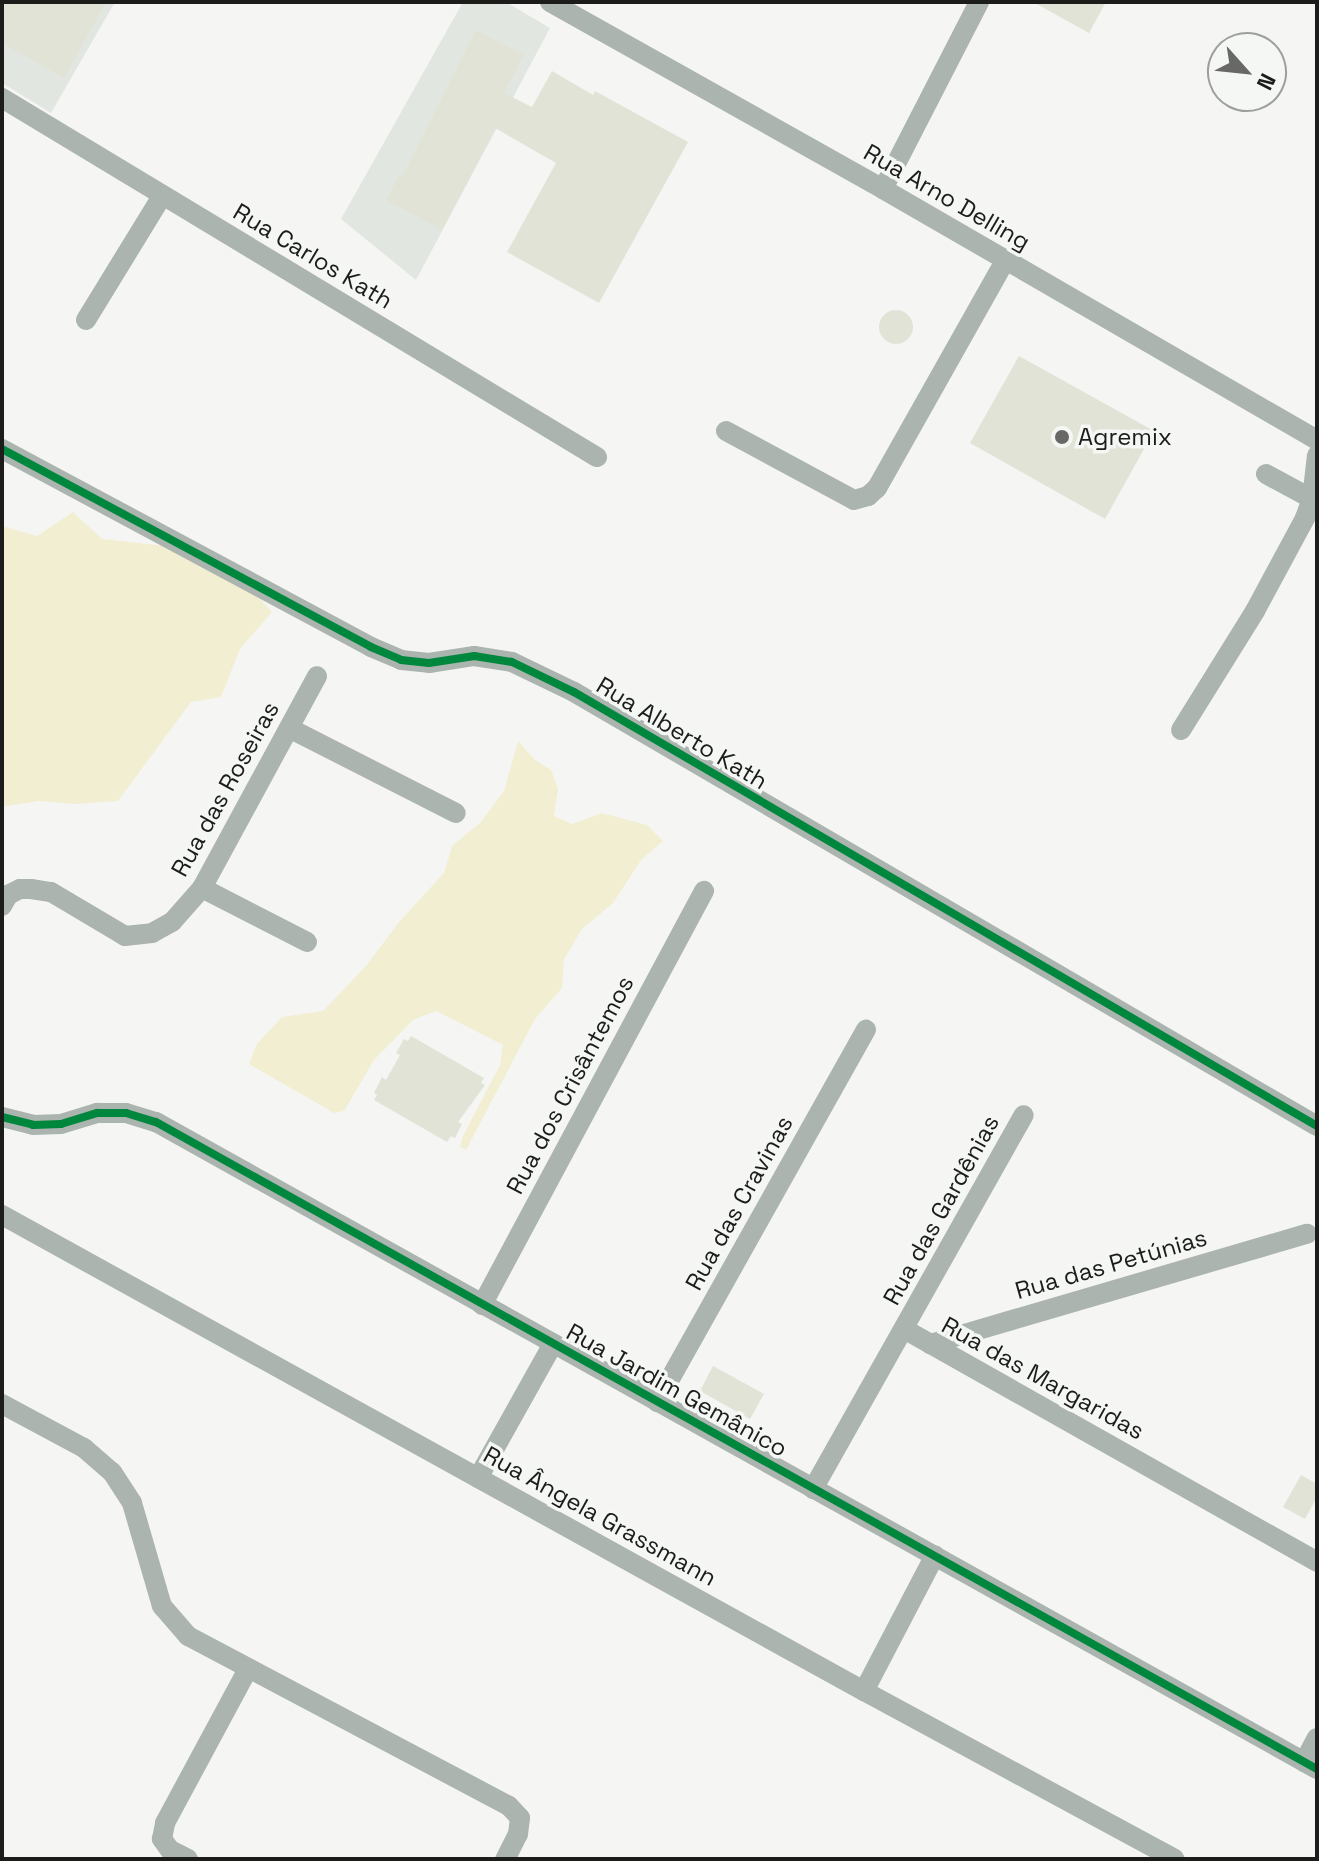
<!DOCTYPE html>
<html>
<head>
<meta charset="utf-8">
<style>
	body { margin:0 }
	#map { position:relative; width:1319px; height:1861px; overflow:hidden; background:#f5f6f4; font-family:"Space Grotesk",sans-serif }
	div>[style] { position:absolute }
	.built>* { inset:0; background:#e2e6e0 }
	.green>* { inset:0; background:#f2eed2 }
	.building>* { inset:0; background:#e0e3d5 }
	.round { border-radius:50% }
	.minor>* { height:20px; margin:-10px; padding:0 10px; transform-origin:10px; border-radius:10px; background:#abb4ae }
	.cycleway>* { height:8px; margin:-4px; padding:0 4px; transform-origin:4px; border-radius:4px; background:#00873e }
	.dots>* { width:22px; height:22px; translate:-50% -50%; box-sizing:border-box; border:4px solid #f4f7f3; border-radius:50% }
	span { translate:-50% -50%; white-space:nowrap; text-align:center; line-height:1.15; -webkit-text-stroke:7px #f4f7f3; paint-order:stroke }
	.street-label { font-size:24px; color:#1c1c1b }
	.poi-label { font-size:24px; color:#1c1c1b }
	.left { translate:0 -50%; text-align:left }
	.frame { position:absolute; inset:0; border:4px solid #1c1c1b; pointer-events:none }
	.north { position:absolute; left:1207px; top:32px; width:80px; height:80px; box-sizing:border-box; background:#f4f7f3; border:2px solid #9e9f9d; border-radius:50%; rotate:117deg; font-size:22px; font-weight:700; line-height:32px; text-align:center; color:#1c1c1b }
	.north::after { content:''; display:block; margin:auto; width:28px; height:36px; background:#686867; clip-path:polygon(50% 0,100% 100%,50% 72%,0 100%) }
</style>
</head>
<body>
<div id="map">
	<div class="built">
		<div style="clip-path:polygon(2px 2px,115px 2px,51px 113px,2px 83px)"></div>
		<div style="clip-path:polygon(463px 2px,506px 2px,550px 28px,416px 280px,341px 219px)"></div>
	</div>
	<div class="green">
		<div style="clip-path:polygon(73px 512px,102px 539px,166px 546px,253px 591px,272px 612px,240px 649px,221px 697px,191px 702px,118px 801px,75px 804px,38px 801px,2px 807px,2px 526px,37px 536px)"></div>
		<div style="clip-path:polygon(518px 741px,535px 760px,551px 770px,558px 789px,554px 816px,572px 824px,602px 813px,647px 825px,663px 841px,641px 860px,613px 903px,582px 929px,564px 959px,562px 988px,535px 1019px,466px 1150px,460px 1147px,463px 1136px,500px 1065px,503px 1045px,436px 1011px,413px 1020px,374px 1060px,344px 1111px,334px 1113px,249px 1064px,257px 1044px,282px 1017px,323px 1011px,366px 966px,399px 922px,444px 873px,452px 846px,480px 823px,504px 791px)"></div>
	</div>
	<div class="building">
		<div style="clip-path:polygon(2px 2px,106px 2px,64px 78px,2px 43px)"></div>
		<div style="clip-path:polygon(1033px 2px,1106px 2px,1089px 33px)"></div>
		<div style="clip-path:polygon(476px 30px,524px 55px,504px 93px,532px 107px,552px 71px,593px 95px,595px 91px,688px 142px,599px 303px,507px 252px,556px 163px,495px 128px,442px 230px,386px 200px,399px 176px,402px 178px)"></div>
		<div class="round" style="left:879px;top:310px;width:34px;height:34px"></div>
		<div style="clip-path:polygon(1019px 356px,1154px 431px,1105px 519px,970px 443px)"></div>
		<div style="clip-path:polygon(411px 1036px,484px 1078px,481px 1083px,485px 1085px,458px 1122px,462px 1124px,455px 1138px,451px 1136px,447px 1142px,374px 1100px,377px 1095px,374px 1093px,382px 1077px,386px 1080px,400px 1055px,396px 1053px,404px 1039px,408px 1041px)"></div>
		<div style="clip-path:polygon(713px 1366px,764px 1394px,750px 1419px,700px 1391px)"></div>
		<div style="clip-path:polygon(1301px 1475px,1317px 1484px,1317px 1497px,1305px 1519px,1283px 1507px)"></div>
	</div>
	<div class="minor">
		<div style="left:550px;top:2px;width:382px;rotate:29.3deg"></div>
		<div style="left:883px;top:189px;width:501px;rotate:30.04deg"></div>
		<div style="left:2px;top:98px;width:695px;rotate:31.11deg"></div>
		<div style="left:883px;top:189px;width:210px;rotate:-62.8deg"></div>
		<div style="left:86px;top:320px;width:145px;rotate:-58.5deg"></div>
		<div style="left:726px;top:431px;width:145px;rotate:28.3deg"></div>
		<div style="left:854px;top:500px;width:15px;rotate:-16deg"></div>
		<div style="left:868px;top:496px;width:12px;rotate:-42deg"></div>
		<div style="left:877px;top:488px;width:261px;rotate:-60.6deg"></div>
		<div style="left:2px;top:449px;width:419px;rotate:28.2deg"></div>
		<div style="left:371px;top:647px;width:33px;rotate:23deg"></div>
		<div style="left:401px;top:660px;width:28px;rotate:6deg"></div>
		<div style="left:429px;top:663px;width:46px;rotate:-8.8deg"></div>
		<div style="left:474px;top:656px;width:38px;rotate:9deg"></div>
		<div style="left:512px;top:662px;width:69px;rotate:25.8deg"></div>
		<div style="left:574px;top:692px;width:860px;rotate:30.29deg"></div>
		<div style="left:1266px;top:474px;width:52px;rotate:28.5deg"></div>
		<div style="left:289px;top:728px;width:187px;rotate:27deg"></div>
		<div style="left:1181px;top:730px;width:140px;rotate:-58.1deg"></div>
		<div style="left:1255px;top:611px;width:106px;rotate:-61.7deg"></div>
		<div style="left:1305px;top:518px;width:20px;rotate:-70deg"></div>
		<div style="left:1312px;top:499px;width:44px;rotate:-83.5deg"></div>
		<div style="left:202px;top:888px;width:118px;rotate:27.2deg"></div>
		<div style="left:2px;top:906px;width:13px;rotate:-61deg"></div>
		<div style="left:8px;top:895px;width:13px;rotate:-27deg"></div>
		<div style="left:20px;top:889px;width:11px"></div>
		<div style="left:31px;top:889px;width:20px;rotate:9deg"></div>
		<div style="left:51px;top:892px;width:86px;rotate:30.7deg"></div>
		<div style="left:125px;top:936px;width:27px;rotate:-6deg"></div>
		<div style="left:152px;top:933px;width:23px;rotate:-29deg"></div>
		<div style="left:172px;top:922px;width:45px;rotate:-48.6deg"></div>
		<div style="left:202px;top:888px;width:241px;rotate:-61.5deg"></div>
		<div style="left:2px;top:1117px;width:32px;rotate:14deg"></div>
		<div style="left:33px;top:1125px;width:28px;rotate:-2deg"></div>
		<div style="left:61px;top:1124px;width:38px;rotate:-17deg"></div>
		<div style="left:97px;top:1113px;width:29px"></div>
		<div style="left:126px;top:1113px;width:31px;rotate:17deg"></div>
		<div style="left:156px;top:1122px;width:1329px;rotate:29.13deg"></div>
		<div style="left:2px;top:1215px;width:985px;rotate:28.91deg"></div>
		<div style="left:864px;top:1691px;width:353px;rotate:28.4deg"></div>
		<div style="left:482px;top:1305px;width:470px;rotate:-61.8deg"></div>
		<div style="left:904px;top:1329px;width:474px;rotate:29.4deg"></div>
		<div style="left:930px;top:1344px;width:393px;rotate:-16.3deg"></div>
		<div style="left:657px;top:1402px;width:427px;rotate:-60.7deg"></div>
		<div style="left:2px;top:1404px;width:93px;rotate:28.2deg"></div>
		<div style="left:84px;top:1448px;width:37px;rotate:41deg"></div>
		<div style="left:112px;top:1472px;width:37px;rotate:57deg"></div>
		<div style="left:132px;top:1503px;width:107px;rotate:73.8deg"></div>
		<div style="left:162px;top:1606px;width:40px;rotate:49deg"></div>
		<div style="left:188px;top:1636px;width:363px;rotate:27.9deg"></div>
		<div style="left:509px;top:1806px;width:16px;rotate:47deg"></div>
		<div style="left:520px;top:1818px;width:16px;rotate:97deg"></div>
		<div style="left:518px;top:1834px;width:28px;rotate:117deg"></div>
		<div style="left:478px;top:1478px;width:154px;rotate:-60.8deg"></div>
		<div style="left:813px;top:1489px;width:429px;rotate:-60.6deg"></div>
		<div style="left:864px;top:1691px;width:153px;rotate:-62.4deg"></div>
		<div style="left:1304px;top:1762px;width:27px;rotate:-62deg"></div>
		<div style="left:188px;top:1859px;width:20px;rotate:-153deg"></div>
		<div style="left:170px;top:1850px;width:14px;rotate:-126deg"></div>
		<div style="left:162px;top:1839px;width:16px;rotate:-79deg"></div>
		<div style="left:165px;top:1823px;width:175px;rotate:-61.7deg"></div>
	</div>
	<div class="cycleway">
		<div style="left:2px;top:449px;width:419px;rotate:28.2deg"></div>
		<div style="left:371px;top:647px;width:33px;rotate:23deg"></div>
		<div style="left:401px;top:660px;width:28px;rotate:6deg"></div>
		<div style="left:429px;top:663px;width:46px;rotate:-8.8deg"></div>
		<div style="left:474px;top:656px;width:38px;rotate:9deg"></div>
		<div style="left:512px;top:662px;width:69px;rotate:25.8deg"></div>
		<div style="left:574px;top:692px;width:860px;rotate:30.29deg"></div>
		<div style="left:2px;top:1117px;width:32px;rotate:14deg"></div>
		<div style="left:33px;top:1125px;width:28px;rotate:-2deg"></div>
		<div style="left:61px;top:1124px;width:38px;rotate:-17deg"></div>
		<div style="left:97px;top:1113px;width:29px"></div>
		<div style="left:126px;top:1113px;width:31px;rotate:17deg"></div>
		<div style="left:156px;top:1122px;width:1329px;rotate:29.13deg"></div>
	</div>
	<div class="dots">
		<div style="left:1062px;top:437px;background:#686867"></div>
	</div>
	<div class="street-label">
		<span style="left:947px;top:197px;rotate:30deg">Rua Arno Delling</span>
		<span style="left:313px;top:256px;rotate:31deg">Rua Carlos Kath</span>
		<span style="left:682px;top:733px;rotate:31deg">Rua Alberto Kath</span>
		<span style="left:225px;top:789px;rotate:-61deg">Rua das Roseiras</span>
		<span style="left:570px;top:1085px;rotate:-62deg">Rua dos Crisântemos</span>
		<span style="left:739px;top:1203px;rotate:-61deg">Rua das Cravinas</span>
		<span style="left:941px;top:1210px;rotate:-61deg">Rua das Gardênias</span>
		<span style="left:1111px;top:1264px;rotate:-16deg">Rua das Petúnias</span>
		<span style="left:1043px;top:1378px;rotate:29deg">Rua das Margaridas</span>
		<span style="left:677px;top:1390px;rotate:29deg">Rua Jardim Gemânico</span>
		<span style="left:600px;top:1516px;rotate:29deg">Rua Ângela Grassmann</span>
	</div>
	<div class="poi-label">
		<span class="left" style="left:1078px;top:437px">Agremix</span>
	</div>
	<div class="frame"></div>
	<div class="north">N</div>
</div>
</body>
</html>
